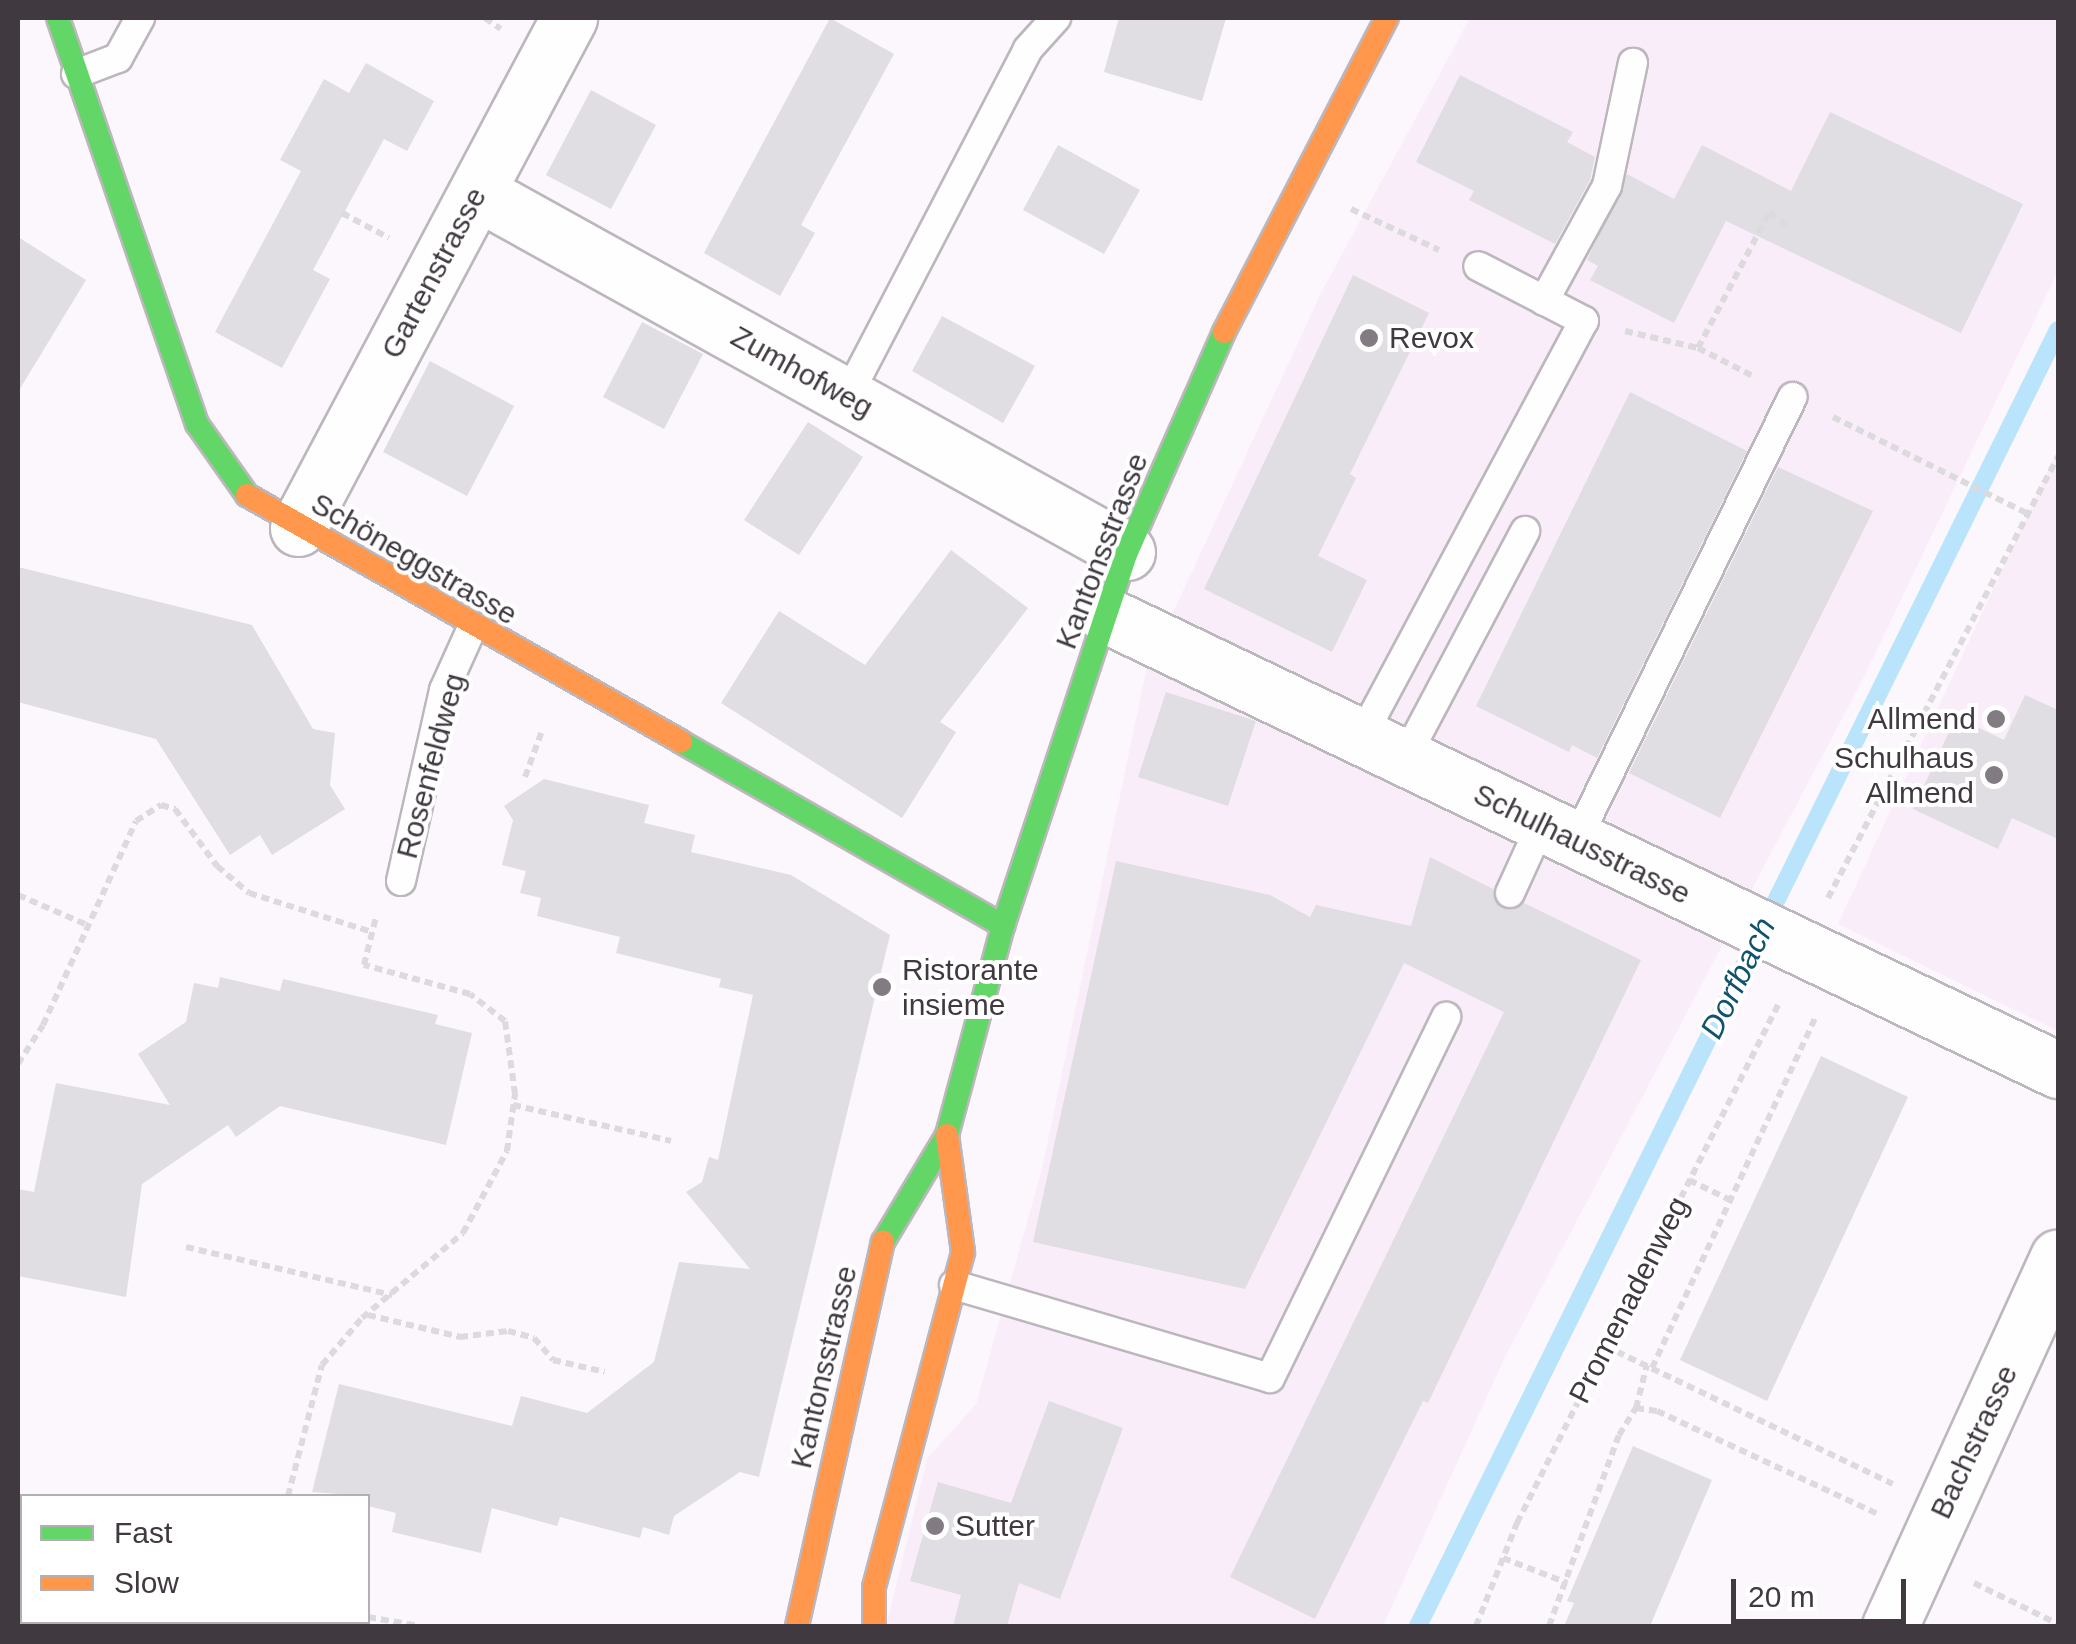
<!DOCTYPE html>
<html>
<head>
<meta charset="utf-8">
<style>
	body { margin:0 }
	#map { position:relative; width:2076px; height:1644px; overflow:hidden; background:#fcf7fc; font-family:Arial,sans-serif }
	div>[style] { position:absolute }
	.built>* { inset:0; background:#faedfa }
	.stream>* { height:18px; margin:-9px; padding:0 9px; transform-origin:9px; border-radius:9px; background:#bae4fb }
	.building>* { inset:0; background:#e0dde3 }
	.path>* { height:6px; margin-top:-3px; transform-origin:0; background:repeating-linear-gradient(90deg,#dcdadc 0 8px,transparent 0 13px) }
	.roads { filter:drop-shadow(2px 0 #bcb7bc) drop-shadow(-2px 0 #bcb7bc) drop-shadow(0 2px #bcb7bc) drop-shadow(0 -2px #bcb7bc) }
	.lane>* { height:28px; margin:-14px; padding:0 14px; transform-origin:14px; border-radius:14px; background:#fffeff }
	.street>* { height:55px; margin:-27.5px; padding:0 27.5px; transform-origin:27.5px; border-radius:27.5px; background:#fffeff }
	.fast>* { height:22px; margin:-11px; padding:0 11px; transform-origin:11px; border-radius:11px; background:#63d668 }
	.slow>* { height:22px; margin:-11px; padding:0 11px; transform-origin:11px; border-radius:11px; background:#ff974d }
	.dots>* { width:28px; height:28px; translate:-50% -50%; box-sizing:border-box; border:5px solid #fff; border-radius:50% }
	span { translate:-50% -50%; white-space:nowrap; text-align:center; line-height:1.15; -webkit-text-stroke:8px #fff; paint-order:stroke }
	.street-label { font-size:30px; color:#403a40 }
	.poi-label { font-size:30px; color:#403a40 }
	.left { translate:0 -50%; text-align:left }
	.right { translate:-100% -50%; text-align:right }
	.water-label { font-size:32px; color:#11526c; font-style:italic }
	.frame { position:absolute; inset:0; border:20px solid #403a40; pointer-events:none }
	.legend { position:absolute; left:20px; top:1494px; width:350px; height:130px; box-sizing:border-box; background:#fff; border:2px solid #b3b0b3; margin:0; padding:12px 18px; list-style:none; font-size:30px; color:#403a40 }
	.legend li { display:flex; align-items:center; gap:20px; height:50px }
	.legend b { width:50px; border:2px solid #b3b0b3 }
	.scale { position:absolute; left:1731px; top:1579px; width:175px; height:45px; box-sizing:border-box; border:5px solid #403a40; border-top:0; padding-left:12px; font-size:30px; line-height:35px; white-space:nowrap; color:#403a40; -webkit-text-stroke:8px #fff; paint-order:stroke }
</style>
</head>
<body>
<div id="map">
	<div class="built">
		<div style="clip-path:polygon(1470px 18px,2058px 18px,2058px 271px,1865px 675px,1505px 1357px,1383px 1626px,886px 1626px,927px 1459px,976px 1404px,1042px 1169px,1146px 671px,1321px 293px)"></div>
		<div style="clip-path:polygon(2058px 449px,2058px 1031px,1838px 924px)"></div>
	</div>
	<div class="stream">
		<div style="left:1418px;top:1626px;width:1445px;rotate:-63.72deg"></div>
	</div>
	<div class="building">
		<div style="clip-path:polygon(830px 18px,894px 54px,801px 225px,815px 233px,780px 296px,704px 253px)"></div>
		<div style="clip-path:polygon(1119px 18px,1226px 18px,1202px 101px,1104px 72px)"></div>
		<div style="clip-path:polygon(366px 63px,434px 101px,407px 151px,384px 139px,313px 270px,330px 279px,282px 368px,215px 332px,301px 171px,280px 160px,324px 79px,349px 93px)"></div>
		<div style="clip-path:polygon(1460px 75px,1573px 132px,1567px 142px,1595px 157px,1590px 180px,1555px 244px,1469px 200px,1474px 191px,1416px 162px)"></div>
		<div style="clip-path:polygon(591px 90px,656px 125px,611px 209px,546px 175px)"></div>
		<div style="clip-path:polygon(1830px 112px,2023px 204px,1961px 333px,1726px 221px,1674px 323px,1590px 280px,1598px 266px,1587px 260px,1627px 174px,1674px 199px,1702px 145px,1791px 191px)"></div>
		<div style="clip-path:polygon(1058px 145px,1140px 190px,1104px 254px,1023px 210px)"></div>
		<div style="clip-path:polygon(18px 237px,86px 280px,18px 392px)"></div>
		<div style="clip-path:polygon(1353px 275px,1429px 313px,1350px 474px,1356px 478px,1318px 556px,1367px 580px,1332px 652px,1204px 589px)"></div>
		<div style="clip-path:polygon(942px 316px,1035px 366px,1003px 423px,912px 371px)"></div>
		<div style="clip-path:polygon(642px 322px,703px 354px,664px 429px,603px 397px)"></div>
		<div style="clip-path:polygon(430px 361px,514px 406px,467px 496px,383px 452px)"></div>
		<div style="clip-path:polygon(1630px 392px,1747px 451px,1597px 758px,1572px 745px,1569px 752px,1476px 706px)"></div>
		<div style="clip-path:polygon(808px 422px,863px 457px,799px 555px,744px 520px)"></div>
		<div style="clip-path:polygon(1778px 467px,1873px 511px,1720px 818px,1629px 773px)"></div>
		<div style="clip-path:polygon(951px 550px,1028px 608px,940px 722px,956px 732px,902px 818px,721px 703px,779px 611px,865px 665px)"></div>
		<div style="clip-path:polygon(18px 567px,252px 625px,313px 729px,335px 733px,330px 785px,345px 809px,272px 855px,260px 835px,230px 855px,156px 739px,18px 702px)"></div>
		<div style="clip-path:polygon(1166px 692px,1256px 721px,1228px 806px,1138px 777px)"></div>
		<div style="clip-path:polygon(2025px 695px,2058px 710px,2058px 839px,2012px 818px,1998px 849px,1913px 809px,1956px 717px,2004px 740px)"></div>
		<div style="clip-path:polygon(544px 779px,649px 805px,644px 823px,695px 835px,691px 852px,791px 875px,890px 935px,759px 1477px,740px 1472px,674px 1516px,669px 1535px,643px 1527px,640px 1538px,560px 1517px,557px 1526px,492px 1508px,481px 1553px,392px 1532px,396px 1513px,368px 1506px,368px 1496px,312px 1492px,339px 1384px,512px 1426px,521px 1396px,587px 1413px,654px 1362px,679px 1262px,750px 1269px,686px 1192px,702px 1182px,709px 1157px,718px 1160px,753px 995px,719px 987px,721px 979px,616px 953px,620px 937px,537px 916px,541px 898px,520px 893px,526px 871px,502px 865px,513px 820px,504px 806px)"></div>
		<div style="clip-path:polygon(1430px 857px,1493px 889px,1502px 908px,1524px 903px,1641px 960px,1428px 1403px,1423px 1401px,1315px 1619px,1230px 1577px,1504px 1012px,1404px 963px,1245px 1289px,1033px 1242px,1116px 861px,1270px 895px,1310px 917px,1316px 905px,1411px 926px)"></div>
		<div style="clip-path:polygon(220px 977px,280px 991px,283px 979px,438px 1015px,435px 1024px,472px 1033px,446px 1145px,280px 1106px,236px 1137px,228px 1125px,142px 1184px,126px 1297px,18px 1276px,18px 1189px,34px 1192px,56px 1083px,170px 1105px,138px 1054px,186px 1022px,194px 983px,218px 988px)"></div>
		<div style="clip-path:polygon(1821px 1056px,1908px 1097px,1767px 1401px,1680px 1360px)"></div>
		<div style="clip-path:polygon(1049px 1401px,1123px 1428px,1060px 1599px,1019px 1583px,1007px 1626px,953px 1626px,961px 1595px,910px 1581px,938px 1482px,1011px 1503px)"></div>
		<div style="clip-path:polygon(1633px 1446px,1712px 1480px,1650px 1626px,1564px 1626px,1574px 1603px,1567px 1601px)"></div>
	</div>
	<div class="path">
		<div style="left:485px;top:18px;width:19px;rotate:35deg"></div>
		<div style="left:1351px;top:209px;width:97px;rotate:25deg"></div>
		<div style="left:342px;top:213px;width:53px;rotate:28deg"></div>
		<div style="left:1625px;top:331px;width:75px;rotate:13.1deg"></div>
		<div style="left:1698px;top:348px;width:153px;rotate:-62.3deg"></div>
		<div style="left:1769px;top:213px;width:22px;rotate:34deg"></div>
		<div style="left:1698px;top:348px;width:64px;rotate:27deg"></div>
		<div style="left:1833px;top:417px;width:218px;rotate:26.4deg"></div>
		<div style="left:525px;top:777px;width:52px;rotate:-69.8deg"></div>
		<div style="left:18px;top:895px;width:73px;rotate:23.4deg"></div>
		<div style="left:1828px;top:898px;width:498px;rotate:-62.5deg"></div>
		<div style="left:18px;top:1064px;width:46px;rotate:-57.3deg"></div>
		<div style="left:43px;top:1025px;width:224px;rotate:-65.5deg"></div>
		<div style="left:136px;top:821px;width:30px;rotate:-33deg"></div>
		<div style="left:161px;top:805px;width:15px;rotate:16deg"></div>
		<div style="left:175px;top:809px;width:71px;rotate:53.6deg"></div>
		<div style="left:217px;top:866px;width:42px;rotate:40.2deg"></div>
		<div style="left:249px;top:893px;width:129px;rotate:17.6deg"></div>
		<div style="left:513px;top:1105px;width:162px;rotate:12.8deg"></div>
		<div style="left:1689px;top:1180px;width:46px;rotate:26deg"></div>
		<div style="left:186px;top:1247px;width:212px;rotate:13.1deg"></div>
		<div style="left:368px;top:1315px;width:95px;rotate:13.4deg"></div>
		<div style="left:460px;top:1337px;width:48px;rotate:-7.1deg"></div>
		<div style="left:508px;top:1331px;width:27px;rotate:15deg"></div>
		<div style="left:534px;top:1338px;width:29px;rotate:49deg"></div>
		<div style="left:553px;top:1360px;width:53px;rotate:13deg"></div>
		<div style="left:1605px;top:1346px;width:319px;rotate:25.6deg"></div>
		<div style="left:1652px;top:1368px;width:388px;rotate:-65deg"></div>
		<div style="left:1636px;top:1408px;width:44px;rotate:-75.7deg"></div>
		<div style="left:288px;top:1496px;width:135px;rotate:-75.5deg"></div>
		<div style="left:322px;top:1365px;width:62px;rotate:-49.6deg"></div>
		<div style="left:362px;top:1318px;width:132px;rotate:-40.1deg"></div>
		<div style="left:463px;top:1233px;width:93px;rotate:-61.8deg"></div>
		<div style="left:507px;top:1151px;width:58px;rotate:-82deg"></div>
		<div style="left:515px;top:1094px;width:74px;rotate:-97.8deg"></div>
		<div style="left:505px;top:1021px;width:44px;rotate:-142.4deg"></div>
		<div style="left:470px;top:994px;width:110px;rotate:-164.7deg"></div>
		<div style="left:364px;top:965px;width:49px;rotate:-76deg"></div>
		<div style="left:1503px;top:1558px;width:69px;rotate:21.3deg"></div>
		<div style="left:1974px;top:1583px;width:93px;rotate:26deg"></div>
		<div style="left:368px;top:1617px;width:52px;rotate:10deg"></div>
		<div style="left:277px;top:1622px;width:4px;rotate:76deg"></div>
		<div style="left:345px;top:1626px;width:4px;rotate:-76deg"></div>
		<div style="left:1476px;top:1626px;width:111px;rotate:-68.3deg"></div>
		<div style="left:1517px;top:1523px;width:585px;rotate:-63.26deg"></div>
		<div style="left:1549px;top:1626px;width:203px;rotate:-69.9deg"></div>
		<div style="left:1619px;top:1435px;width:32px;rotate:-58deg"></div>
		<div style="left:1636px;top:1408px;width:21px;rotate:8deg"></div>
		<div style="left:1657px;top:1411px;width:244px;rotate:25deg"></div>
	</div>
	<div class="roads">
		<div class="lane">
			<div style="left:76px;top:74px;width:45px;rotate:-20.9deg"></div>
			<div style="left:118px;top:58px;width:46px;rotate:-61.2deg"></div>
			<div style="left:1544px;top:301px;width:131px;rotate:-61.3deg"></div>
			<div style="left:1607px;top:186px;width:126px;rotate:-78.1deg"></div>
			<div style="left:847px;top:397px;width:392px;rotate:-62.5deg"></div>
			<div style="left:1028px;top:49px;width:42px;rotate:-47.9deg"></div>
			<div style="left:1361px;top:738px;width:473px;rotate:-61.9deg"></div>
			<div style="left:1584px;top:321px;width:119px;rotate:-152.6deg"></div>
			<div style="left:1405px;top:758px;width:257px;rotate:-62.1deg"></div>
			<div style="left:1576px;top:841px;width:494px;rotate:-64deg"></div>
			<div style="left:401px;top:881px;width:196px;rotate:-77.3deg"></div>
			<div style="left:444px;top:690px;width:68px;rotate:-65.7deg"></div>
			<div style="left:1510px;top:893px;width:75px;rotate:-65.5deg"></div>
			<div style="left:954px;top:1285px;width:329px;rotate:16.4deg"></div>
			<div style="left:1270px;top:1378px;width:402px;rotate:-64deg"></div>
		</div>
		<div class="street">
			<div style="left:477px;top:192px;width:743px;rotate:28.98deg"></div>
			<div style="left:298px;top:528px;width:578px;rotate:-62.02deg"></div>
			<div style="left:1106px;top:615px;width:1055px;rotate:25.55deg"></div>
			<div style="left:1890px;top:1626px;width:405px;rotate:-65.5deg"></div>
		</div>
		<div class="fast">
			<div style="left:58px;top:18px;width:429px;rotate:71.1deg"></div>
			<div style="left:197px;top:424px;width:87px;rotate:54.8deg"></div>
			<div style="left:681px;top:742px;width:371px;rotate:29.7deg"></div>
			<div style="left:883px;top:1242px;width:125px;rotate:-59.1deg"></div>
			<div style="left:947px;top:1135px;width:216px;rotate:-75deg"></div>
			<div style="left:1003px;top:926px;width:394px;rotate:-71.7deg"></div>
			<div style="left:1127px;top:552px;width:240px;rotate:-66.2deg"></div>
		</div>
		<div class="slow">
			<div style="left:1224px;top:332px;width:354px;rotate:-62.6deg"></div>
			<div style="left:247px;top:495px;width:499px;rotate:29.6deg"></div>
			<div style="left:797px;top:1626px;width:394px;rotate:-77.4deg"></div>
			<div style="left:874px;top:1626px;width:39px;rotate:-90deg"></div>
			<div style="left:874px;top:1587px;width:347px;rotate:-75.1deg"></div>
			<div style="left:963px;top:1252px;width:118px;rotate:-97.8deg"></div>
		</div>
	</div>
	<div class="dots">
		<div style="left:1369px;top:338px;background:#827c82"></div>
		<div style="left:1996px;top:719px;background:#827c82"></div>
		<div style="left:1994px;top:775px;background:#827c82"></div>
		<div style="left:882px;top:987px;background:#827c82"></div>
		<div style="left:935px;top:1526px;background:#827c82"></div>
	</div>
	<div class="street-label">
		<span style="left:434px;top:273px;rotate:-62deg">Gartenstrasse</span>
		<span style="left:802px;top:372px;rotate:29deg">Zumhofweg</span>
		<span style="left:1102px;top:551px;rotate:-69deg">Kantonsstrasse</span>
		<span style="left:414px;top:559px;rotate:30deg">Schöneggstrasse</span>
		<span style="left:431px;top:766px;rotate:-75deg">Rosenfeldweg</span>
		<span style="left:1582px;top:844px;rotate:26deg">Schulhausstrasse</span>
		<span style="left:1629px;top:1300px;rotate:-63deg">Promenadenweg</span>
		<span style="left:824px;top:1367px;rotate:-77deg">Kantonsstrasse</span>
		<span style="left:1974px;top:1442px;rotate:-65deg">Bachstrasse</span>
	</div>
	<div class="poi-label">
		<span class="left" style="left:1389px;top:338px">Revox</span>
		<span class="right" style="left:1976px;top:719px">Allmend</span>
		<span class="right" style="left:1974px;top:775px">Schulhaus<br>Allmend</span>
		<span class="left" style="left:902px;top:987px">Ristorante<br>insieme</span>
		<span class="left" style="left:955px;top:1526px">Sutter</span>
	</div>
	<div class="water-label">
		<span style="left:1738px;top:978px;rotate:-64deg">Dorfbach</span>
	</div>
	<div class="frame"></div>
	<ul class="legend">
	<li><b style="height:12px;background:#63d668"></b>Fast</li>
	<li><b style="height:12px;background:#ff974d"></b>Slow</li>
	</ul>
	<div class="scale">20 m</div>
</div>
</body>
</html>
